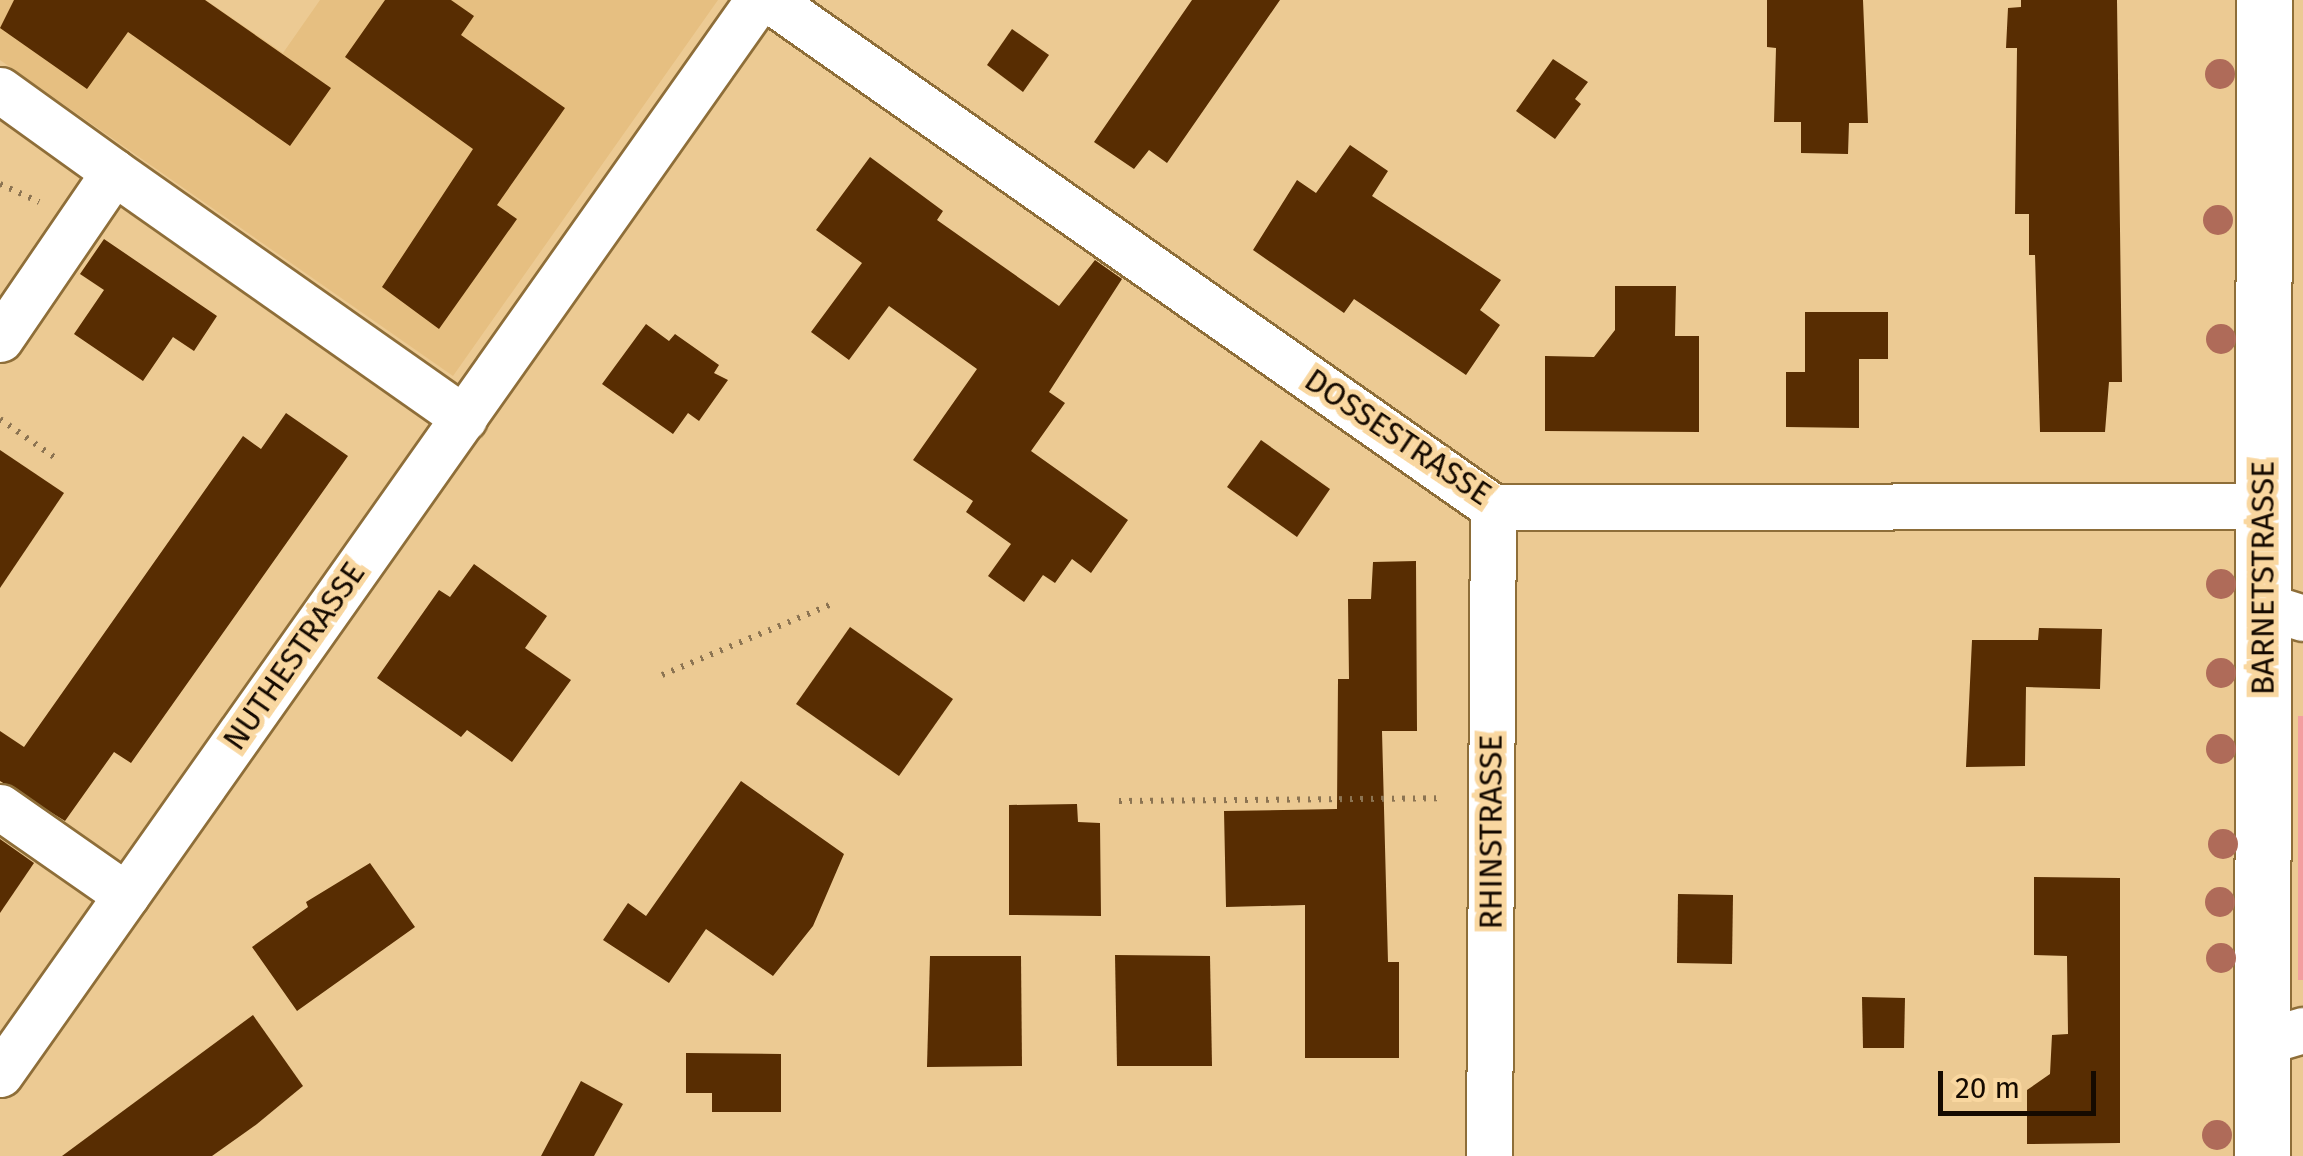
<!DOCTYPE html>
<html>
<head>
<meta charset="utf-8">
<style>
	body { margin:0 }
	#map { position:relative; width:2303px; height:1156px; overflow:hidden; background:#ecca93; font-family:"Fira Sans",sans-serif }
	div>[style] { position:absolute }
	.built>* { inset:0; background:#e6bf81 }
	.green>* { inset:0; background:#f39e9f }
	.building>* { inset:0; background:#582d02 }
	.path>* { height:6px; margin-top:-3px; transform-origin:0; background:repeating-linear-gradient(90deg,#8c7452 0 2.5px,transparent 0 10.5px) }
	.roads { filter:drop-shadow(2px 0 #8e6e39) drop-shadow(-2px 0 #8e6e39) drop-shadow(0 2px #8e6e39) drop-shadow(0 -2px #8e6e39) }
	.street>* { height:45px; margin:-22.5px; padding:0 22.5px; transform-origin:22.5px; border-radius:22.5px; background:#fff }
	.secondary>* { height:55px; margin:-27.5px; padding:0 27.5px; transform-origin:27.5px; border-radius:27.5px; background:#fff }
	.trees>* { width:30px; height:30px; margin:-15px; border-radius:50%; background:#af6b59 }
	span { translate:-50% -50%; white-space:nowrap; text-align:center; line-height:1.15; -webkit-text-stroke:10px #f9d7a0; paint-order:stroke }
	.street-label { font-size:32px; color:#150a00 }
	.scale { position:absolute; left:1938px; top:1071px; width:158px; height:45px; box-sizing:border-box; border:5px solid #150a00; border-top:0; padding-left:12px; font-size:30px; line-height:35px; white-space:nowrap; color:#150a00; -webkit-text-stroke:8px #f9d7a0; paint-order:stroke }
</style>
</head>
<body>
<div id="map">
	<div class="built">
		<div style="clip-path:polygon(0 0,206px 0,283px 53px,320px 0,718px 0,453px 376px,0 60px)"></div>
	</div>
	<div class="green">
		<div style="clip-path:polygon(2298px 716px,2303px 716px,2303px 980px,2298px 980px)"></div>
	</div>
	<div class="building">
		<div style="clip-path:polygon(14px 0,205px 0,331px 88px,290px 146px,128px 32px,87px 89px,0 28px)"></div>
		<div style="clip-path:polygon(385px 0,451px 0,474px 16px,461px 35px,565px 108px,497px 205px,517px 219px,439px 329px,382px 287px,473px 149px,345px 57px)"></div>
		<div style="clip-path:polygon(1192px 0,1280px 0,1167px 163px,1149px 150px,1134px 169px,1094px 142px)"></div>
		<div style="clip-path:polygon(1767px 0,1863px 0,1868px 123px,1849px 123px,1848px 154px,1801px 153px,1801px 122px,1774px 122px,1776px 48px,1767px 47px)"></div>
		<div style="clip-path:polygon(2021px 0,2117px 0,2122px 382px,2109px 382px,2105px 432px,2040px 432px,2035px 255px,2029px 255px,2029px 214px,2015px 214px,2017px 48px,2006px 48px,2008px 8px,2021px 7px)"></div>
		<div style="clip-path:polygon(1012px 29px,1049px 55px,1023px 92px,987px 65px)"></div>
		<div style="clip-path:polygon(1553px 59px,1588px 82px,1575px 99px,1581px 104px,1555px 139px,1516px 111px)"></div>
		<div style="clip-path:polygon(1350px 145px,1388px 171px,1372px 196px,1501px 280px,1480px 310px,1500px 325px,1466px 375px,1354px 299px,1344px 313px,1253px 250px,1297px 180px,1316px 193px)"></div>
		<div style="clip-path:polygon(870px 157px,943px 211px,937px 220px,1059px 306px,1095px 260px,1122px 279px,1049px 392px,1065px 403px,1031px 451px,1128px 520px,1091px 573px,1072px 559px,1055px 583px,1043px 575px,1024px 602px,988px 576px,1011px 544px,966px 512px,973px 501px,913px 460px,977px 369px,889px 306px,849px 360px,811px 332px,862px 263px,816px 230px)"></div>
		<div style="clip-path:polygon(104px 239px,217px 316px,194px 351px,173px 337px,143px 381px,74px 334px,104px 290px,80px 274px)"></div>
		<div style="clip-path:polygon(1615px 286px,1676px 286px,1675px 336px,1699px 336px,1699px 432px,1545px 431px,1545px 356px,1594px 357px,1615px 330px)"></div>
		<div style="clip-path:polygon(1805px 312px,1888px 312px,1888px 359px,1859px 359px,1859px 428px,1786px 427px,1786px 372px,1805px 372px)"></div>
		<div style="clip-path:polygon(646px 324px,669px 341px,675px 334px,719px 365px,714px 373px,728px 380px,699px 421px,688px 413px,673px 434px,602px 384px)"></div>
		<div style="clip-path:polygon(286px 413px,348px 456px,131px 763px,114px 752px,65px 821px,0 781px,0 731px,24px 747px,243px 436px,261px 449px)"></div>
		<div style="clip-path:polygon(1261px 440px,1330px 489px,1297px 537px,1227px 487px)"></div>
		<div style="clip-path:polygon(0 450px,64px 493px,0 588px)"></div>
		<div style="clip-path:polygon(1416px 561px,1417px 731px,1382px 731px,1388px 962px,1399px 962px,1399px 1058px,1305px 1058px,1305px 905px,1226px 907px,1224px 811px,1337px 809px,1338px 679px,1349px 679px,1348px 599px,1371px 599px,1373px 562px)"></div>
		<div style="clip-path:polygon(474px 564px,547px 616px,525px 648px,571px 680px,512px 762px,467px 730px,461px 737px,377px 678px,439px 590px,450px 597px)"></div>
		<div style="clip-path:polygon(850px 627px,953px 699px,899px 776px,796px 704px)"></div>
		<div style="clip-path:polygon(2039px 628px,2102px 629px,2100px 689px,2026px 687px,2025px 766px,1966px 767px,1972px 640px,2038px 640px)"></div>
		<div style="clip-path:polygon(741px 781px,844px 854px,813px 926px,773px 976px,706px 929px,669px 983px,603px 940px,628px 903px,646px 916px)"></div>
		<div style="clip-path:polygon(1077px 804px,1078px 822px,1100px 823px,1101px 916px,1009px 915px,1009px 805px)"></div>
		<div style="clip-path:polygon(0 839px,34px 863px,0 913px)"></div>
		<div style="clip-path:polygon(370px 863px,415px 927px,297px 1011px,252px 947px,308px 907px,306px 902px)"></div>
		<div style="clip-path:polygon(2034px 877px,2120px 878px,2120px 1143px,2027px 1144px,2027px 1090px,2050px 1074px,2052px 1035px,2068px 1034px,2067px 956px,2034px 955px)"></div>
		<div style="clip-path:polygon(1678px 894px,1733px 895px,1732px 964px,1677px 963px)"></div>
		<div style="clip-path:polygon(1115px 955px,1210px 956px,1212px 1066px,1117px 1066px)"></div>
		<div style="clip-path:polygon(930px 956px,1021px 956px,1022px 1066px,927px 1067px)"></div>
		<div style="clip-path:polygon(1862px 997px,1905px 998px,1904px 1048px,1863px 1048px)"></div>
		<div style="clip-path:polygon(253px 1015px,303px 1086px,257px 1124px,212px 1156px,62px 1156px)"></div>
		<div style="clip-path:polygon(686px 1053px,781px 1054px,781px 1112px,712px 1112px,712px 1093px,686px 1093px)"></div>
		<div style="clip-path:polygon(581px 1081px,623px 1104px,594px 1156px,541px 1156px)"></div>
	</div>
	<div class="path">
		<div style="left:0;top:184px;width:43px;rotate:24.8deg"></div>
		<div style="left:0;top:419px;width:66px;rotate:35.1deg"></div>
		<div style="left:662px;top:675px;width:186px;rotate:-22.7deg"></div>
		<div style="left:1119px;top:801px;width:324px;rotate:-0.5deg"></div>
	</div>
	<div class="roads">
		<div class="street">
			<div style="left:770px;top:0;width:883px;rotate:35.04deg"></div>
			<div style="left:1493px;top:507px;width:769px;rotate:-0.07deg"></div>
			<div style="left:0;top:90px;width:140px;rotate:35.7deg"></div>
			<div style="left:0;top:339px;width:202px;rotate:-55.7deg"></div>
			<div style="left:114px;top:172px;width:428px;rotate:35.1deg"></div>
			<div style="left:2262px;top:605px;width:43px;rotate:17.6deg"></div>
			<div style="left:0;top:807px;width:154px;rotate:34.9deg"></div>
			<div style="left:2262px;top:1042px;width:43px;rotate:-16.3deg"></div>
			<div style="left:0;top:1074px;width:1315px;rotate:-54.79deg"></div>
			<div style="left:1489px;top:1156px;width:649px;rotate:-89.65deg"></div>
		</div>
		<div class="secondary">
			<div style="left:2262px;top:1156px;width:1156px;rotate:-89.9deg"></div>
		</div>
	</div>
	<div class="trees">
		<div style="left:2220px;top:74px"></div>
		<div style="left:2218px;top:220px"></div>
		<div style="left:2221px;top:339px"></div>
		<div style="left:2221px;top:584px"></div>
		<div style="left:2221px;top:673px"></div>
		<div style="left:2221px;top:749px"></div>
		<div style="left:2223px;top:844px"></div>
		<div style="left:2220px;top:902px"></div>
		<div style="left:2221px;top:958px"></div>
		<div style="left:2217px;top:1135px"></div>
	</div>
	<div class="street-label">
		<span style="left:1398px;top:437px;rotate:34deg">DOSSESTRASSE</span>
		<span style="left:2263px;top:578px;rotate:-90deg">BARNETSTRASSE</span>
		<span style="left:294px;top:656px;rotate:-55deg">NUTHESTRASSE</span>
		<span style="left:1491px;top:832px;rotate:-90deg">RHINSTRASSE</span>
	</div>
	<div class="scale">20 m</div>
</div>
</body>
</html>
